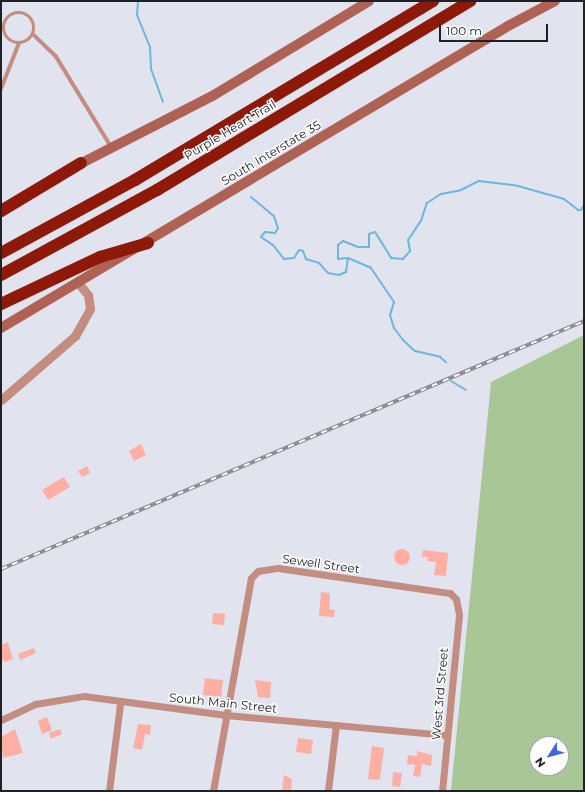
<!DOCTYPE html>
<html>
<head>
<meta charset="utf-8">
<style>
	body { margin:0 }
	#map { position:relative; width:585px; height:792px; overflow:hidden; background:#e1e3ef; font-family:Montserrat,sans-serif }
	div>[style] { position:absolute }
	.green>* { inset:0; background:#a9c796 }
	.stream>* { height:2px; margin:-1px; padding:0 1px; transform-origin:1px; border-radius:1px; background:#6cb7de }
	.building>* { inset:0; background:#feafa4 }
	.round { border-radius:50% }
	.service>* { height:3.5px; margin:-1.75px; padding:0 1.75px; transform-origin:1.75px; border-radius:1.75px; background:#c48d82 }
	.service>.ring { margin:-1.75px; padding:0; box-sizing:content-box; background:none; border:3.5px solid #c48d82; border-radius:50% }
	.minor>* { height:7px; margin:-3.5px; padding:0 3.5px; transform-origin:3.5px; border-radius:3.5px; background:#c48d82 }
	.tertiary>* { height:9px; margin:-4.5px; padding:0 4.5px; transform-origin:4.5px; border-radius:4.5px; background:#c48d82 }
	.secondary>* { height:10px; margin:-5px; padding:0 5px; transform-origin:5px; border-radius:5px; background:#af6153 }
	.motorway>* { height:12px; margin:-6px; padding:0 6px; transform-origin:6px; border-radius:6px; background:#8e1909 }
	.rail>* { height:3.5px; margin-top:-1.75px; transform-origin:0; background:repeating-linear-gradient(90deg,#fff 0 6px,#85868e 0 12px); box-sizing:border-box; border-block:1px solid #85868e }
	span { translate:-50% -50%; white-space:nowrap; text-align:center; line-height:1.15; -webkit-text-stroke:3px #fff; paint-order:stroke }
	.street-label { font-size:12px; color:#202125 }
	.frame { position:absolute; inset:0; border:2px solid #202125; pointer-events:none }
	.north { position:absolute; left:529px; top:736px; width:40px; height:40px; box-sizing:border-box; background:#fff; border:1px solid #a6a6a8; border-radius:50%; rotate:234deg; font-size:11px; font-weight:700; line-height:16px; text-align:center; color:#202125 }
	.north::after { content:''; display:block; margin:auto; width:14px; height:18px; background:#4367d9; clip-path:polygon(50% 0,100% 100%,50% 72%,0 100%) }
	.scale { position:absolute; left:439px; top:24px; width:109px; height:18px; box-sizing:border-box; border:2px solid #202125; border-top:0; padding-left:5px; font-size:12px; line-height:14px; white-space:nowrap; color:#202125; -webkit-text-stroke:3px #fff; paint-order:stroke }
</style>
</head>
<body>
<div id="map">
	<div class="green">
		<div style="clip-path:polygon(evenodd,584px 335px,584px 791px,451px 791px,491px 382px,584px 335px,537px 744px,561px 744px,561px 768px,537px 768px,537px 744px)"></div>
	</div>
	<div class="stream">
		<div style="left:138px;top:1px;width:14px;rotate:94deg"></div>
		<div style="left:137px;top:15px;width:35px;rotate:68deg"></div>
		<div style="left:150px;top:48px;width:21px;rotate:87deg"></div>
		<div style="left:151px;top:69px;width:35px;rotate:70deg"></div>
		<div style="left:251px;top:197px;width:30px;rotate:40deg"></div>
		<div style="left:274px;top:216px;width:13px;rotate:72deg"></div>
		<div style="left:278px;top:228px;width:6px;rotate:121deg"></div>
		<div style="left:275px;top:233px;width:10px;rotate:-174deg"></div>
		<div style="left:265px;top:232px;width:6px;rotate:129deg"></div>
		<div style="left:261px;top:237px;width:14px;rotate:34deg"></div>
		<div style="left:273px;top:245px;width:18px;rotate:52deg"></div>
		<div style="left:284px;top:259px;width:10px;rotate:-6deg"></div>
		<div style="left:294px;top:258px;width:9px;rotate:-58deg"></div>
		<div style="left:299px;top:250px;width:4px;rotate:14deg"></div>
		<div style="left:303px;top:251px;width:9px;rotate:69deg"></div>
		<div style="left:306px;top:259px;width:14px;rotate:17deg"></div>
		<div style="left:319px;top:263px;width:13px;rotate:48deg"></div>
		<div style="left:328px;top:273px;width:11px;rotate:10deg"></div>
		<div style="left:339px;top:275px;width:8px;rotate:-23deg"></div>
		<div style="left:346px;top:272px;width:14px;rotate:-82deg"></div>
		<div style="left:348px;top:258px;width:25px;rotate:23deg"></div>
		<div style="left:371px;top:268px;width:41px;rotate:55.9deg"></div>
		<div style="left:394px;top:302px;width:14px;rotate:107deg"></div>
		<div style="left:390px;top:315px;width:14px;rotate:73deg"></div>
		<div style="left:394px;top:328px;width:15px;rotate:53deg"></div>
		<div style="left:403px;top:340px;width:16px;rotate:43deg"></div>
		<div style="left:415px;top:351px;width:26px;rotate:13deg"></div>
		<div style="left:440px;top:357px;width:8px;rotate:40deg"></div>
		<div style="left:348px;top:258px;width:10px;rotate:174deg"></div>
		<div style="left:338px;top:259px;width:14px;rotate:-90deg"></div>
		<div style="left:338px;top:245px;width:6px;rotate:-39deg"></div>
		<div style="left:343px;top:241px;width:16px;rotate:22deg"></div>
		<div style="left:358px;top:247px;width:11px"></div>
		<div style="left:369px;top:247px;width:13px;rotate:-90deg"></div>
		<div style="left:369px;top:234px;width:6px;rotate:-18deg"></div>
		<div style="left:375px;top:232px;width:31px;rotate:58deg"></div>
		<div style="left:391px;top:258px;width:12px;rotate:5deg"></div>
		<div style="left:403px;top:259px;width:11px;rotate:-49deg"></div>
		<div style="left:410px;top:251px;width:11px;rotate:-100deg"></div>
		<div style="left:408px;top:240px;width:23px;rotate:-56deg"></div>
		<div style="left:421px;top:221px;width:19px;rotate:-72deg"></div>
		<div style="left:427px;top:203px;width:17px;rotate:-33deg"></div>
		<div style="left:441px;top:194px;width:20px;rotate:-11deg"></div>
		<div style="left:461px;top:190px;width:20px;rotate:-27deg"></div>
		<div style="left:479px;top:181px;width:39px;rotate:7deg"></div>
		<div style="left:518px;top:186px;width:48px;rotate:15.8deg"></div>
		<div style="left:564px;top:199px;width:18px;rotate:38deg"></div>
		<div style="left:578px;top:210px;width:3px"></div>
		<div style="left:581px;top:210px;width:6px;rotate:-59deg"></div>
		<div style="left:451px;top:381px;width:17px;rotate:31deg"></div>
	</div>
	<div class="building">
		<div style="clip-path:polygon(141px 444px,146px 455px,134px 461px,129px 451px)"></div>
		<div style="clip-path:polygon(87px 466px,90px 473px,82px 477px,78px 471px)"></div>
		<div style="clip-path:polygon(64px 477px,70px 487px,48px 500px,42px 490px)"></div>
		<div class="round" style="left:394px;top:549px;width:16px;height:16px"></div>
		<div style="clip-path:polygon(423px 550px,448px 553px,446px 576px,434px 575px,436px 562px,427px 561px,428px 557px,422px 557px)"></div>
		<div style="clip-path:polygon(321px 592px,330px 593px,329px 609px,335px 610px,334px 617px,319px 616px)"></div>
		<div style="clip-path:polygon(213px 613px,225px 614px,224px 625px,212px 624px)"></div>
		<div style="clip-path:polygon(8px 642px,13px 659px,5px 662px,1px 658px,1px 645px)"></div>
		<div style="clip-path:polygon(34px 648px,36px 653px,20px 660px,18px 654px)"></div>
		<div style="clip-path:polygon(205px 678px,223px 680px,221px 697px,203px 695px)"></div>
		<div style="clip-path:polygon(255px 680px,271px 682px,270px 698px,258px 697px)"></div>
		<div style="clip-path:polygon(47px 717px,52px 730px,42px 734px,38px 721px)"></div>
		<div style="clip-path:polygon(138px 724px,151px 725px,150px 735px,145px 734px,142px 750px,133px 748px)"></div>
		<div style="clip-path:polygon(15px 729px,23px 753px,3px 758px,1px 737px)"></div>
		<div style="clip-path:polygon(60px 729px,62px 734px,51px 739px,49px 733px)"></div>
		<div style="clip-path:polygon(298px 738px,313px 740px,311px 754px,296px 752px)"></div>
		<div style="clip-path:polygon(372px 746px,384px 748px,380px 779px,376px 780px,368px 779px)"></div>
		<div style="clip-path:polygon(417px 751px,432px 755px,431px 766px,422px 764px,420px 777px,413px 776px,415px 765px,407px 764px,408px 755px,417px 756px)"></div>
		<div style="clip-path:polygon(393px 772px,402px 773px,400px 787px,392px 786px)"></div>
		<div style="clip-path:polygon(284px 775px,292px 779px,291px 791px,282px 791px)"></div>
	</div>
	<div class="service">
		<div class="ring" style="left:4px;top:13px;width:26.5px;height:26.5px"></div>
		<div style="left:33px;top:34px;width:32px;rotate:44deg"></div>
		<div style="left:56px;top:56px;width:105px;rotate:58.6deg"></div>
		<div style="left:1px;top:89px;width:49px;rotate:-68.6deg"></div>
	</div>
	<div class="minor">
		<div style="left:1px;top:720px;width:38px;rotate:-25deg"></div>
		<div style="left:35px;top:704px;width:50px;rotate:-9.3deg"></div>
		<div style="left:84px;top:696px;width:143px;rotate:7.6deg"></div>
		<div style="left:226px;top:715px;width:222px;rotate:5.2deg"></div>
		<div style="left:109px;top:791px;width:88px;rotate:-82.8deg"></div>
		<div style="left:213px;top:791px;width:216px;rotate:-79.9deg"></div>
		<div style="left:251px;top:578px;width:10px;rotate:-45deg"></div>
		<div style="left:258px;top:571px;width:20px;rotate:-9deg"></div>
		<div style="left:278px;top:568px;width:174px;rotate:8.3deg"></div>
		<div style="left:450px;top:593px;width:8px;rotate:45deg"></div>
		<div style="left:456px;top:599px;width:16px;rotate:79deg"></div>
		<div style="left:459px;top:615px;width:177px;rotate:95.5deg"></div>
		<div style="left:328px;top:791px;width:66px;rotate:-83.1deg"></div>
	</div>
	<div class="tertiary">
		<div style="left:1px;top:400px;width:98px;rotate:-40.9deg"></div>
		<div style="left:75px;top:336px;width:31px;rotate:-61deg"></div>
		<div style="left:90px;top:309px;width:14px;rotate:-98deg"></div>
		<div style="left:88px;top:295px;width:14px;rotate:-129deg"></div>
	</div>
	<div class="secondary">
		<div style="left:74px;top:167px;width:157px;rotate:-27.2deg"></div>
		<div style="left:214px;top:95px;width:181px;rotate:-31.2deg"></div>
		<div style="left:1px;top:328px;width:590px;rotate:-30.78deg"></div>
		<div style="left:508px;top:26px;width:53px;rotate:-28deg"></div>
	</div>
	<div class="motorway">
		<div style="left:1px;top:211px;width:93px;rotate:-31deg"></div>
		<div style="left:1px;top:253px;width:153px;rotate:-28.6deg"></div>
		<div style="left:135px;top:180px;width:348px;rotate:-31deg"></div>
		<div style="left:1px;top:275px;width:178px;rotate:-28.6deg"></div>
		<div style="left:157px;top:190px;width:366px;rotate:-31.1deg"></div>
		<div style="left:1px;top:304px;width:110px;rotate:-25.4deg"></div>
		<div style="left:100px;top:257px;width:50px;rotate:-16.3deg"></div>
	</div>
	<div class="rail">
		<div style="left:1px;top:569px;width:634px;rotate:-23.04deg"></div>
	</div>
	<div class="street-label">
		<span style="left:230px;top:130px;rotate:-31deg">Purple Heart Trail</span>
		<span style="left:271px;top:153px;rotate:-31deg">South Interstate 35</span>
		<span style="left:321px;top:564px;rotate:8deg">Sewell Street</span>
		<span style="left:440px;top:694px;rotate:-85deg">West 3rd Street</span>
		<span style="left:223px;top:703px;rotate:6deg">South Main Street</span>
	</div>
	<div class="frame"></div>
	<div class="north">N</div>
	<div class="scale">100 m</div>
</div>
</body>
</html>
